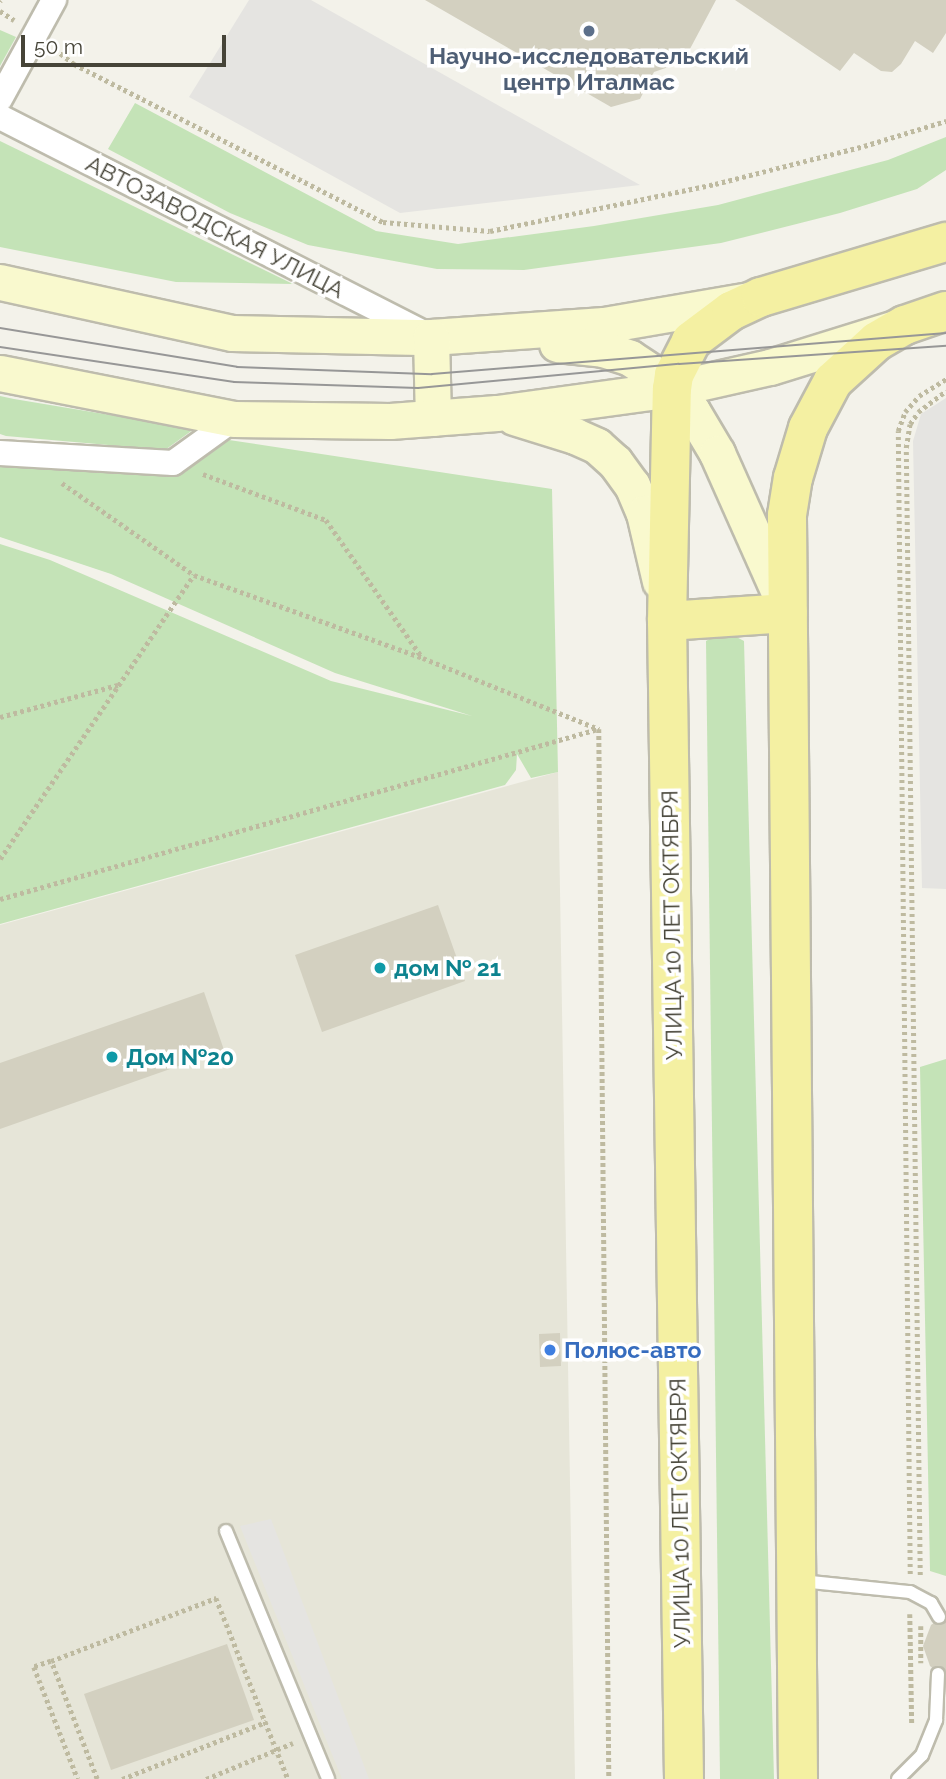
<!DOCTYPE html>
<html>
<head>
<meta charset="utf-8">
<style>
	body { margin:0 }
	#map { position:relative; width:946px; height:1779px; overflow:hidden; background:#f3f2ea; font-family:Raleway,sans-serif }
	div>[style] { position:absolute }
	.residential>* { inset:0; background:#e6e5d8 }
	.green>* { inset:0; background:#c4e3b7 }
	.parking>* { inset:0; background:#e5e4e1 }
	.building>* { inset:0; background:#d3d0c0 }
	.path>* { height:4.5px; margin-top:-2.25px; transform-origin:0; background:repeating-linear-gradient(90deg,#bebaa0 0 3.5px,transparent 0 7px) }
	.roads { filter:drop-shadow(2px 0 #bebcad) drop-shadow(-2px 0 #bebcad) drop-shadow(0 2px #bebcad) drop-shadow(0 -2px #bebcad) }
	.lane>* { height:12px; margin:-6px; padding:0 6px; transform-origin:6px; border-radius:6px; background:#fff }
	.street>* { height:24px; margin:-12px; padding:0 12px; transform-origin:12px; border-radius:12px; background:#fff }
	.secondary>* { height:35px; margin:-17.5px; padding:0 17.5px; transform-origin:17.5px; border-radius:17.5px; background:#f9f9ce }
	.primary>* { height:38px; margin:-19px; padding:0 19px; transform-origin:19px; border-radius:19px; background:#f4f0a2 }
	.tram>* { height:2px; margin:-1px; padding:0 1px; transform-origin:1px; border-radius:1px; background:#979797 }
	.dots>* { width:19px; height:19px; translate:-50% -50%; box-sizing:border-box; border:4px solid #fff; border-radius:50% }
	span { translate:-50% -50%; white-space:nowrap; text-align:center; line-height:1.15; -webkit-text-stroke:7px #fff; paint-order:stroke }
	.service-label { font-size:23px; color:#4e5e75; font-weight:700 }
	.street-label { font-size:23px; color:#464438 }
	.culture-label { font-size:23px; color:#0d838f; font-weight:700 }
	.left { translate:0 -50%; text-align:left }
	.shop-label { font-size:23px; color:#366cbe; font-weight:700 }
	.scale { position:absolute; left:21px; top:35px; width:205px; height:32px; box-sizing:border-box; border:4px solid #464438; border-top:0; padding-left:9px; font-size:21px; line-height:24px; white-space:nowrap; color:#464438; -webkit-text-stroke:5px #fff; paint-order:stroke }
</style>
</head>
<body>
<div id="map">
	<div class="residential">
		<div style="clip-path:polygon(558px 772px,575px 1779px,0 1779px,0 925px)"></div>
	</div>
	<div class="green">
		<div style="clip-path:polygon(0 30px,16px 37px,0 66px)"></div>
		<div style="clip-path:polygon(135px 103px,376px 231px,458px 244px,594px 226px,718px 205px,888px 160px,946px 137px,946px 170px,917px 189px,840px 213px,721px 243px,524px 270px,437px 269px,308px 245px,230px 213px,108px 149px)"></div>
		<div style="clip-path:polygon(0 141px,293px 284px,176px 282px,0 247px)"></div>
		<div style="clip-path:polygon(0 396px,14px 399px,194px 429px,165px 450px,6px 436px,0 434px)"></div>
		<div style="clip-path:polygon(229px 440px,552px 489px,558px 772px,531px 778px,517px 754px,516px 770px,505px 785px,0 924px,0 544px,50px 560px,331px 681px,472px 716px,335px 673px,111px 574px,0 537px,0 464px,179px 474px)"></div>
		<div style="clip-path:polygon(725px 631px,744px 641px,774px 1779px,720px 1779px,706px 641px)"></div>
		<div style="clip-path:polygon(946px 1059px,946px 1576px,930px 1571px,920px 1067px)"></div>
	</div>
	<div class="parking">
		<div style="clip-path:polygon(249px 0,311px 0,640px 185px,400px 213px,189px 97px)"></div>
		<div style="clip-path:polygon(946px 398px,946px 889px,922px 888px,913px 441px,921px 414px)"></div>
		<div style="clip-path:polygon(271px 1519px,369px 1779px,342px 1779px,240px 1526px)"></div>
	</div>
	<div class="building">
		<div style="clip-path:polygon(425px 0,716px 0,683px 62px,654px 72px,640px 99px,611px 107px)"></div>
		<div style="clip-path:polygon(735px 0,946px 0,946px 33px,933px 53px,915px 41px,901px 64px,892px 72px,881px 71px,854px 53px,840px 71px)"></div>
		<div style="clip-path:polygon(438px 905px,465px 981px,322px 1032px,295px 955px)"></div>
		<div style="clip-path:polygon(204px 992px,224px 1050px,0 1129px,0 1063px)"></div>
		<div style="clip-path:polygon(560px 1333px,561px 1366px,540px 1367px,539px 1334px)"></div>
		<div style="clip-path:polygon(946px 1614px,946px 1678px,930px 1666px,923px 1646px,931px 1625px)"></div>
		<div style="clip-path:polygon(227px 1644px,254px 1720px,111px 1770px,84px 1694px)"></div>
	</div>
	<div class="path">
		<div style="left:0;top:1px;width:1px;rotate:-45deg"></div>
		<div style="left:0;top:11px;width:17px;rotate:33deg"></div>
		<div style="left:55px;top:49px;width:24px;rotate:38deg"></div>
		<div style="left:74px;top:64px;width:347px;rotate:27.1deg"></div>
		<div style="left:383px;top:222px;width:107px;rotate:4.8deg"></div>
		<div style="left:490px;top:231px;width:230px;rotate:-11.8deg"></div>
		<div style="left:715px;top:184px;width:154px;rotate:-14.3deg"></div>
		<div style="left:864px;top:146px;width:86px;rotate:-17deg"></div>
		<div style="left:203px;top:474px;width:131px;rotate:20.5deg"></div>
		<div style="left:326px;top:520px;width:167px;rotate:55deg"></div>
		<div style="left:62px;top:483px;width:161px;rotate:34.9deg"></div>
		<div style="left:194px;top:575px;width:244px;rotate:19.9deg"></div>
		<div style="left:423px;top:658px;width:190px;rotate:22deg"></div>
		<div style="left:0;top:717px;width:122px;rotate:-15.2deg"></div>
		<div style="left:599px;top:729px;width:1050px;rotate:89.45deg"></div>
		<div style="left:0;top:859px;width:344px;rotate:-55.7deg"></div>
		<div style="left:0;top:899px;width:622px;rotate:-15.87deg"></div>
		<div style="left:910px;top:1574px;width:1143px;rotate:-90.6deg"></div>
		<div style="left:898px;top:431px;width:20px;rotate:-70deg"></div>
		<div style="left:905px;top:412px;width:21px;rotate:-49deg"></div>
		<div style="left:919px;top:396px;width:32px;rotate:-32deg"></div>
		<div style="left:920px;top:1575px;width:1127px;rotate:-90.71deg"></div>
		<div style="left:906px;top:448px;width:24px;rotate:-81deg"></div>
		<div style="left:910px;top:424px;width:14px;rotate:-56deg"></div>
		<div style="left:918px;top:412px;width:35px;rotate:-37deg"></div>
		<div style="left:910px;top:1614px;width:110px;rotate:89deg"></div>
		<div style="left:921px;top:1626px;width:37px;rotate:90deg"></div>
		<div style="left:51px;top:1661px;width:18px;rotate:161deg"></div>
		<div style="left:34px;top:1667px;width:120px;rotate:68.6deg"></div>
		<div style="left:97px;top:1779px;width:127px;rotate:-111.3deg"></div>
		<div style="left:51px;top:1661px;width:177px;rotate:-20.9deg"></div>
		<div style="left:216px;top:1598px;width:195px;rotate:68.3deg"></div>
		<div style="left:122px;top:1779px;width:155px;rotate:-21.6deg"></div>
		<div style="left:206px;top:1779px;width:94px;rotate:-22.5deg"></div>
	</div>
	<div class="roads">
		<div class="lane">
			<div style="left:226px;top:1531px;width:268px;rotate:67.6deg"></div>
			<div style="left:801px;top:1581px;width:110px;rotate:5.8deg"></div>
			<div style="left:910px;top:1592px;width:24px;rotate:28deg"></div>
			<div style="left:931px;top:1603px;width:16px;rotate:60deg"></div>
			<div style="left:898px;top:1779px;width:34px;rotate:-45deg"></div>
			<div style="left:922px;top:1755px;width:38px;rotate:-68deg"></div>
			<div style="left:936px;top:1720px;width:46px;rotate:-87.5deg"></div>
		</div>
		<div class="street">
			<div style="left:0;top:99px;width:113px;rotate:-61.4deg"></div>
			<div style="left:0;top:117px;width:476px;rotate:27deg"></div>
			<div style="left:0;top:453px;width:173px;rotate:3.3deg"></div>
			<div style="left:173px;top:463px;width:75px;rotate:-35.8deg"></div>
		</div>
		<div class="secondary">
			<div style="left:0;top:282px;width:238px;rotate:12.4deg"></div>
			<div style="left:232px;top:333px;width:199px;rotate:1.2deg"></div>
			<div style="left:431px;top:337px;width:173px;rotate:-4deg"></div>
			<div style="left:604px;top:325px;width:146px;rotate:-9.8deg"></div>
			<div style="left:431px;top:337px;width:81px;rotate:88.6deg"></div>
			<div style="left:557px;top:344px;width:46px;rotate:6.2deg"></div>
			<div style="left:603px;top:349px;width:28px;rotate:18deg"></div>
			<div style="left:630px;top:358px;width:35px;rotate:33deg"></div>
			<div style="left:659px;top:377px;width:47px;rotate:45.9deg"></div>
			<div style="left:692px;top:411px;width:49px;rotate:59.2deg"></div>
			<div style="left:717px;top:453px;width:172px;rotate:66deg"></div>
			<div style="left:0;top:373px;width:238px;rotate:11.1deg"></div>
			<div style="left:234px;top:419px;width:156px;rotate:0.7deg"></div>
			<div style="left:390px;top:421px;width:107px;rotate:-4.3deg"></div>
			<div style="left:497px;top:413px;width:177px;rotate:-7.8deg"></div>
			<div style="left:672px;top:389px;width:100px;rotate:-12.7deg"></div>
			<div style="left:770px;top:367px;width:128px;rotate:-17.3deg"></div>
			<div style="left:514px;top:417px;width:64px;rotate:17.3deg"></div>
			<div style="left:575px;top:436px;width:24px;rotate:24deg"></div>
			<div style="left:597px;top:446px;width:24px;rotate:42deg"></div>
			<div style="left:615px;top:462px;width:29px;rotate:54deg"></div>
			<div style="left:632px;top:485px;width:30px;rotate:67deg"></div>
			<div style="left:644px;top:513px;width:70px;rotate:76.8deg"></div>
		</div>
		<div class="primary">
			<div style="left:667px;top:621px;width:121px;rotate:-3.8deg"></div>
			<div style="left:684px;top:1779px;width:1158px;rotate:-90.84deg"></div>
			<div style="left:667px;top:621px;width:232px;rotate:-88.8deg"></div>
			<div style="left:672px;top:389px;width:14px;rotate:-82deg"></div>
			<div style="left:674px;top:375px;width:38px;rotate:-63deg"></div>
			<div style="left:691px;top:341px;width:50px;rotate:-36.9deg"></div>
			<div style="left:731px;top:311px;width:33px;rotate:-25deg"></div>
			<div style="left:761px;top:297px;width:193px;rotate:-16.6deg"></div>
			<div style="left:798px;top:1779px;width:1264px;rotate:-90.5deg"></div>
			<div style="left:787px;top:515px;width:37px;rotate:-81deg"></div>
			<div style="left:793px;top:478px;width:52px;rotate:-73.3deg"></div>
			<div style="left:808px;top:428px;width:53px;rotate:-62deg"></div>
			<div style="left:833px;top:381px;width:59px;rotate:-42.3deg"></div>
			<div style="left:877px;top:341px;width:32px;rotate:-30deg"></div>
			<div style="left:905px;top:325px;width:43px;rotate:-18.9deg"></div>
		</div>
	</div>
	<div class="tram">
		<div style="left:0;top:328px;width:240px;rotate:9.3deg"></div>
		<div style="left:237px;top:367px;width:195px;rotate:2.1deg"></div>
		<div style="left:432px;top:374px;width:516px;rotate:-4.56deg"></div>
		<div style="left:0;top:347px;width:237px;rotate:8.5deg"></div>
		<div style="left:234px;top:382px;width:184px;rotate:1.9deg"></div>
		<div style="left:418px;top:388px;width:262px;rotate:-5.3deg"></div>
		<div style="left:679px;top:364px;width:268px;rotate:-3.9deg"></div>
	</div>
	<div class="dots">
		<div style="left:589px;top:31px;background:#5c6f8a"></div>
		<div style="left:380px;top:968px;background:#0f9aa8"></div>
		<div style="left:112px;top:1057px;background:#0f9aa8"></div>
		<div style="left:550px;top:1350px;background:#3f7fe0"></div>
	</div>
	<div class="service-label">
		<span style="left:589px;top:69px">Научно-исследовательский<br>центр Италмас</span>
	</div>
	<div class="street-label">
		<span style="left:215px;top:227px;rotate:27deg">АВТОЗАВОДСКАЯ УЛИЦА</span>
		<span style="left:672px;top:925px;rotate:-91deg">УЛИЦА 10 ЛЕТ ОКТЯБРЯ</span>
		<span style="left:680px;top:1513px;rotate:-91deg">УЛИЦА 10 ЛЕТ ОКТЯБРЯ</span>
	</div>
	<div class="culture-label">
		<span class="left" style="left:394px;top:968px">дом № 21</span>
		<span class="left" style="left:126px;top:1057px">Дом №20</span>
	</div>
	<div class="shop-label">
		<span class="left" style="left:564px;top:1350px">Полюс-авто</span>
	</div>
	<div class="scale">50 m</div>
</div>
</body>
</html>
